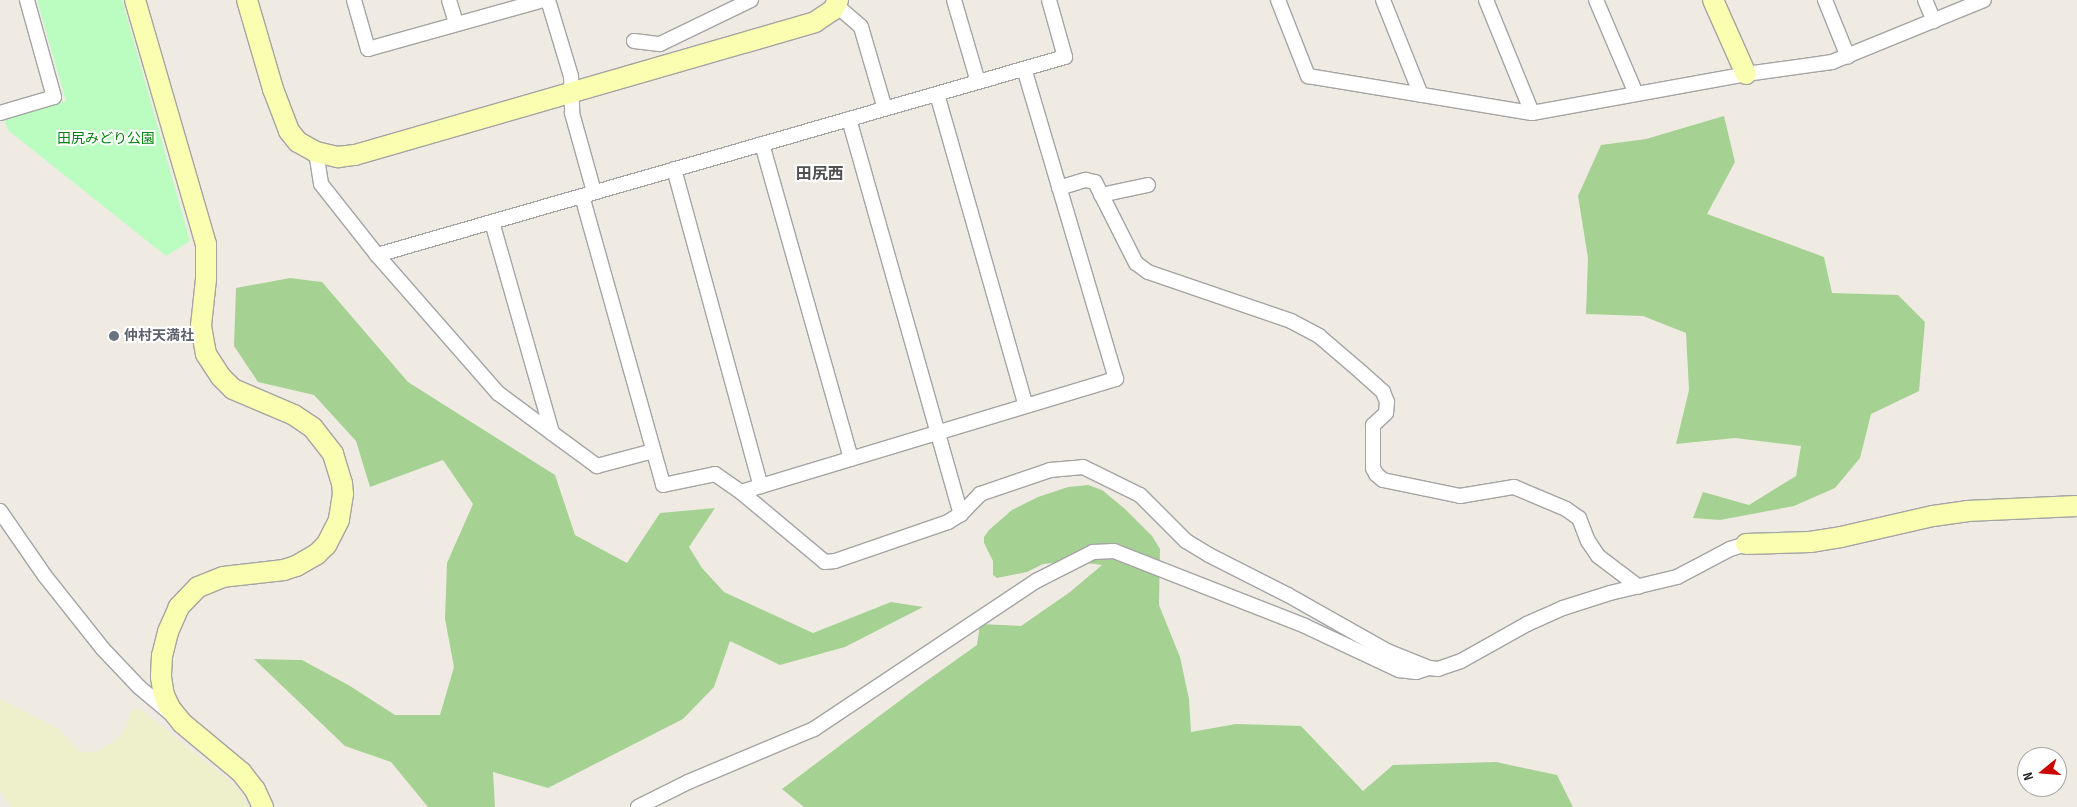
<!DOCTYPE html>
<html>
<head>
<meta charset="utf-8">
<style>
	body { margin:0 }
	#map { position:relative; width:2077px; height:807px; overflow:hidden; background:#efebe2; font-family:"Sofia Sans Condensed","Noto Sans JP",sans-serif }
	div>[style] { position:absolute }
	.farmland>* { inset:0; background:#edf0cb }
	.forest>* { inset:0; background:#a5d293 }
	.park>* { inset:0; background:#bbfdc1 }
	.roads { filter:drop-shadow(1px 0 #a4a4a4) drop-shadow(-1px 0 #a4a4a4) drop-shadow(0 1px #a4a4a4) drop-shadow(0 -1px #a4a4a4) }
	.street>* { height:14px; margin:-7px; padding:0 7px; transform-origin:7px; border-radius:7px; background:#fff }
	.secondary>* { height:20px; margin:-10px; padding:0 10px; transform-origin:10px; border-radius:10px; background:#f9feb1 }
	.dots>* { width:14px; height:14px; translate:-50% -50%; box-sizing:border-box; border:2px solid #fff; border-radius:50% }
	span { translate:-50% -50%; white-space:nowrap; text-align:center; line-height:1.15; -webkit-text-stroke:4px #fff; paint-order:stroke }
	.park-label { font-size:14px; color:#03830f }
	.worship-label { font-size:14px; color:#5b616d; font-weight:700 }
	.left { translate:0 -50%; text-align:left }
	.quarter-label { font-size:16px; color:#505050; font-weight:700 }
	.north { position:absolute; left:2017px; top:747px; width:50px; height:50px; box-sizing:border-box; background:#fff; border:1px solid #a5a5a5; border-radius:50%; rotate:253deg; font-size:14px; font-weight:700; line-height:20px; text-align:center; color:#1d1d1d }
	.north::after { content:''; display:block; margin:auto; width:18px; height:22px; background:#ca0200; clip-path:polygon(50% 0,100% 100%,50% 72%,0 100%) }
</style>
</head>
<body>
<div id="map">
	<div class="farmland">
		<div style="clip-path:polygon(0 699px,60px 730px,81px 753px,97px 751px,118px 739px,126px 727px,131px 711px,139px 708px,231px 782px,243px 795px,249px 807px,11px 807px,0 790px)"></div>
	</div>
	<div class="forest">
		<div style="clip-path:polygon(1724px 116px,1735px 162px,1707px 214px,1824px 257px,1832px 293px,1898px 295px,1925px 322px,1919px 391px,1871px 414px,1860px 458px,1835px 488px,1794px 506px,1720px 520px,1693px 518px,1703px 492px,1749px 505px,1796px 476px,1801px 446px,1735px 438px,1676px 444px,1689px 390px,1686px 333px,1643px 316px,1586px 314px,1588px 258px,1578px 196px,1601px 145px,1646px 139px)"></div>
		<div style="clip-path:polygon(290px 278px,322px 282px,408px 382px,555px 475px,575px 535px,627px 563px,660px 513px,715px 508px,689px 547px,702px 568px,724px 592px,813px 633px,891px 602px,923px 607px,845px 647px,780px 665px,730px 641px,714px 687px,683px 719px,548px 788px,493px 772px,495px 807px,428px 807px,391px 762px,345px 746px,254px 659px,302px 660px,350px 686px,395px 715px,440px 715px,454px 667px,445px 619px,447px 563px,473px 504px,443px 460px,370px 487px,356px 441px,314px 395px,258px 382px,234px 346px,236px 288px)"></div>
		<div style="clip-path:polygon(1088px 485px,1102px 490px,1125px 509px,1152px 536px,1160px 549px,1159px 605px,1180px 657px,1189px 699px,1191px 732px,1236px 724px,1301px 726px,1363px 791px,1393px 765px,1496px 762px,1557px 775px,1573px 807px,804px 807px,782px 789px,922px 684px,977px 645px,980px 624px,1021px 626px,1070px 592px,1102px 565px,1071px 561px,1043px 564px,1027px 572px,997px 578px,993px 575px,993px 561px,984px 543px,984px 537px,989px 530px,1012px 510px,1038px 497px,1068px 487px)"></div>
	</div>
	<div class="park">
		<div style="clip-path:polygon(37px 0,122px 0,190px 241px,166px 256px,9px 131px,4px 120px,66px 101px)"></div>
	</div>
	<div class="roads">
		<div class="street">
			<div style="left:354px;top:0;width:51px;rotate:74.1deg"></div>
			<div style="left:368px;top:49px;width:183px;rotate:-15.6deg"></div>
			<div style="left:449px;top:0;width:24px;rotate:73deg"></div>
			<div style="left:548px;top:0;width:79px;rotate:73.2deg"></div>
			<div style="left:571px;top:76px;width:37px;rotate:88deg"></div>
			<div style="left:572px;top:113px;width:82px;rotate:74.4deg"></div>
			<div style="left:954px;top:0;width:85px;rotate:73.7deg"></div>
			<div style="left:1278px;top:0;width:82px;rotate:68.5deg"></div>
			<div style="left:1308px;top:76px;width:227px;rotate:9.4deg"></div>
			<div style="left:1532px;top:113px;width:218px;rotate:-10.3deg"></div>
			<div style="left:1746px;top:74px;width:87px;rotate:-7.9deg"></div>
			<div style="left:1832px;top:62px;width:164px;rotate:-22.2deg"></div>
			<div style="left:1383px;top:0;width:102px;rotate:68.2deg"></div>
			<div style="left:1486px;top:0;width:122px;rotate:67.8deg"></div>
			<div style="left:1596px;top:0;width:102px;rotate:66.9deg"></div>
			<div style="left:1825px;top:0;width:61px;rotate:68deg"></div>
			<div style="left:1925px;top:0;width:23px;rotate:67deg"></div>
			<div style="left:836px;top:5px;width:33px;rotate:41deg"></div>
			<div style="left:861px;top:27px;width:85px;rotate:73.7deg"></div>
			<div style="left:634px;top:41px;width:26px;rotate:7deg"></div>
			<div style="left:660px;top:44px;width:101px;rotate:-25.8deg"></div>
			<div style="left:937px;top:94px;width:324px;rotate:74.1deg"></div>
			<div style="left:0;top:113px;width:56px;rotate:-16.5deg"></div>
			<div style="left:54px;top:97px;width:101px;rotate:-105.6deg"></div>
			<div style="left:849px;top:119px;width:411px;rotate:74.2deg"></div>
			<div style="left:762px;top:144px;width:327px;rotate:74.2deg"></div>
			<div style="left:316px;top:152px;width:32px;rotate:81deg"></div>
			<div style="left:321px;top:184px;width:90px;rotate:51.7deg"></div>
			<div style="left:377px;top:255px;width:184px;rotate:48.8deg"></div>
			<div style="left:498px;top:393px;width:67px;rotate:36.5deg"></div>
			<div style="left:674px;top:169px;width:329px;rotate:74.7deg"></div>
			<div style="left:1059px;top:188px;width:28px;rotate:-17deg"></div>
			<div style="left:1086px;top:180px;width:9px;rotate:13deg"></div>
			<div style="left:1095px;top:182px;width:91px;rotate:63.2deg"></div>
			<div style="left:1136px;top:263px;width:15px;rotate:37deg"></div>
			<div style="left:1148px;top:272px;width:151px;rotate:18.9deg"></div>
			<div style="left:1291px;top:321px;width:32px;rotate:28deg"></div>
			<div style="left:1319px;top:336px;width:55px;rotate:40.6deg"></div>
			<div style="left:1361px;top:372px;width:30px;rotate:42deg"></div>
			<div style="left:1383px;top:392px;width:11px;rotate:68deg"></div>
			<div style="left:1387px;top:402px;width:11px;rotate:95deg"></div>
			<div style="left:1386px;top:413px;width:18px;rotate:137deg"></div>
			<div style="left:1373px;top:425px;width:43px;rotate:90deg"></div>
			<div style="left:1373px;top:468px;width:7px;rotate:63deg"></div>
			<div style="left:1376px;top:474px;width:9px;rotate:41deg"></div>
			<div style="left:1383px;top:480px;width:79px;rotate:11.7deg"></div>
			<div style="left:1460px;top:496px;width:55px;rotate:-9.5deg"></div>
			<div style="left:1514px;top:487px;width:56px;rotate:22.9deg"></div>
			<div style="left:1566px;top:509px;width:16px;rotate:35deg"></div>
			<div style="left:1579px;top:518px;width:25px;rotate:69deg"></div>
			<div style="left:1588px;top:541px;width:18px;rotate:56deg"></div>
			<div style="left:1598px;top:556px;width:51px;rotate:37.1deg"></div>
			<div style="left:1101px;top:195px;width:48px;rotate:-12deg"></div>
			<div style="left:582px;top:196px;width:300px;rotate:74.3deg"></div>
			<div style="left:663px;top:485px;width:53px;rotate:-11.9deg"></div>
			<div style="left:715px;top:474px;width:32px;rotate:35deg"></div>
			<div style="left:741px;top:492px;width:109px;rotate:39.8deg"></div>
			<div style="left:825px;top:562px;width:10px;rotate:-6deg"></div>
			<div style="left:835px;top:561px;width:120px;rotate:-19deg"></div>
			<div style="left:948px;top:522px;width:15px;rotate:-32deg"></div>
			<div style="left:961px;top:514px;width:28px;rotate:-46deg"></div>
			<div style="left:980px;top:494px;width:74px;rotate:-18.9deg"></div>
			<div style="left:1050px;top:470px;width:33px;rotate:-5deg"></div>
			<div style="left:1083px;top:467px;width:64px;rotate:26.2deg"></div>
			<div style="left:1140px;top:495px;width:65px;rotate:45deg"></div>
			<div style="left:1186px;top:541px;width:27px;rotate:31deg"></div>
			<div style="left:1209px;top:555px;width:89px;rotate:26.9deg"></div>
			<div style="left:1288px;top:595px;width:114px;rotate:29.5deg"></div>
			<div style="left:1387px;top:651px;width:45px;rotate:22deg"></div>
			<div style="left:1429px;top:668px;width:9px;rotate:6deg"></div>
			<div style="left:1438px;top:669px;width:24px;rotate:-19deg"></div>
			<div style="left:1461px;top:661px;width:76px;rotate:-29.3deg"></div>
			<div style="left:1527px;top:624px;width:39px;rotate:-24deg"></div>
			<div style="left:1563px;top:608px;width:49px;rotate:-17.7deg"></div>
			<div style="left:1610px;top:593px;width:69px;rotate:-13.4deg"></div>
			<div style="left:1677px;top:577px;width:60px;rotate:-27.8deg"></div>
			<div style="left:1730px;top:549px;width:17px;rotate:-17deg"></div>
			<div style="left:492px;top:222px;width:219px;rotate:74.1deg"></div>
			<div style="left:552px;top:433px;width:56px;rotate:36.3deg"></div>
			<div style="left:597px;top:466px;width:58px;rotate:-15deg"></div>
			<div style="left:377px;top:255px;width:716px;rotate:-16.06deg"></div>
			<div style="left:1065px;top:57px;width:59px;rotate:-105.7deg"></div>
			<div style="left:741px;top:492px;width:392px;rotate:-16.8deg"></div>
			<div style="left:1116px;top:379px;width:323px;rotate:-106.5deg"></div>
			<div style="left:0;top:511px;width:79px;rotate:55.3deg"></div>
			<div style="left:45px;top:576px;width:93px;rotate:51.5deg"></div>
			<div style="left:103px;top:649px;width:52px;rotate:46.5deg"></div>
			<div style="left:139px;top:687px;width:40px;rotate:40deg"></div>
			<div style="left:638px;top:807px;width:56px;rotate:-26.6deg"></div>
			<div style="left:688px;top:782px;width:137px;rotate:-22.8deg"></div>
			<div style="left:814px;top:729px;width:267px;rotate:-33.7deg"></div>
			<div style="left:1036px;top:581px;width:64px;rotate:-27deg"></div>
			<div style="left:1093px;top:552px;width:21px;rotate:-3deg"></div>
			<div style="left:1114px;top:551px;width:205px;rotate:21.4deg"></div>
			<div style="left:1305px;top:626px;width:104px;rotate:25.1deg"></div>
			<div style="left:1399px;top:670px;width:17px;rotate:7deg"></div>
			<div style="left:1416px;top:672px;width:14px;rotate:-17deg"></div>
		</div>
		<div class="secondary">
			<div style="left:135px;top:0;width:254px;rotate:73.8deg"></div>
			<div style="left:206px;top:244px;width:35px;rotate:90deg"></div>
			<div style="left:206px;top:279px;width:47px;rotate:96.1deg"></div>
			<div style="left:201px;top:326px;width:28px;rotate:80deg"></div>
			<div style="left:206px;top:354px;width:27px;rotate:57deg"></div>
			<div style="left:221px;top:377px;width:17px;rotate:45deg"></div>
			<div style="left:233px;top:389px;width:66px;rotate:23.1deg"></div>
			<div style="left:294px;top:415px;width:23px;rotate:34deg"></div>
			<div style="left:313px;top:428px;width:33px;rotate:52deg"></div>
			<div style="left:333px;top:454px;width:30px;rotate:73deg"></div>
			<div style="left:342px;top:483px;width:11px;rotate:85deg"></div>
			<div style="left:343px;top:494px;width:26px;rotate:99deg"></div>
			<div style="left:339px;top:520px;width:28px;rotate:117deg"></div>
			<div style="left:326px;top:545px;width:13px;rotate:135deg"></div>
			<div style="left:317px;top:554px;width:24px;rotate:150deg"></div>
			<div style="left:296px;top:566px;width:13px;rotate:162deg"></div>
			<div style="left:284px;top:570px;width:61px;rotate:173.5deg"></div>
			<div style="left:223px;top:577px;width:27px;rotate:158deg"></div>
			<div style="left:198px;top:587px;width:28px;rotate:134deg"></div>
			<div style="left:179px;top:607px;width:27px;rotate:114deg"></div>
			<div style="left:168px;top:632px;width:25px;rotate:104deg"></div>
			<div style="left:162px;top:656px;width:21px;rotate:93deg"></div>
			<div style="left:161px;top:677px;width:18px;rotate:81deg"></div>
			<div style="left:164px;top:695px;width:14px;rotate:65deg"></div>
			<div style="left:170px;top:708px;width:19px;rotate:51deg"></div>
			<div style="left:182px;top:723px;width:77px;rotate:39.7deg"></div>
			<div style="left:241px;top:772px;width:23px;rotate:52deg"></div>
			<div style="left:255px;top:790px;width:19px;rotate:65deg"></div>
			<div style="left:247px;top:0;width:93px;rotate:73.7deg"></div>
			<div style="left:273px;top:89px;width:45px;rotate:69.1deg"></div>
			<div style="left:289px;top:131px;width:14px;rotate:51deg"></div>
			<div style="left:298px;top:142px;width:21px;rotate:29deg"></div>
			<div style="left:316px;top:152px;width:23px;rotate:13deg"></div>
			<div style="left:338px;top:157px;width:17px;rotate:-7deg"></div>
			<div style="left:355px;top:155px;width:479px;rotate:-16.1deg"></div>
			<div style="left:815px;top:22px;width:22px;rotate:-34deg"></div>
			<div style="left:833px;top:10px;width:11px;rotate:-63deg"></div>
			<div style="left:1713px;top:0;width:81px;rotate:66deg"></div>
			<div style="left:1746px;top:544px;width:64px;rotate:-1.8deg"></div>
			<div style="left:1810px;top:542px;width:31px;rotate:-9deg"></div>
			<div style="left:1841px;top:537px;width:94px;rotate:-12.9deg"></div>
			<div style="left:1933px;top:516px;width:34px;rotate:-8deg"></div>
			<div style="left:1967px;top:511px;width:110px;rotate:-2.6deg"></div>
		</div>
	</div>
	<div class="dots">
		<div style="left:114px;top:336px;background:#6b7280"></div>
	</div>
	<div class="park-label">
		<span style="left:106px;top:139px">田尻みどり公園</span>
	</div>
	<div class="worship-label">
		<span class="left" style="left:124px;top:336px">仲村天満社</span>
	</div>
	<div class="quarter-label">
		<span style="left:820px;top:175px">田尻西</span>
	</div>
	<div class="north">N</div>
</div>
</body>
</html>
